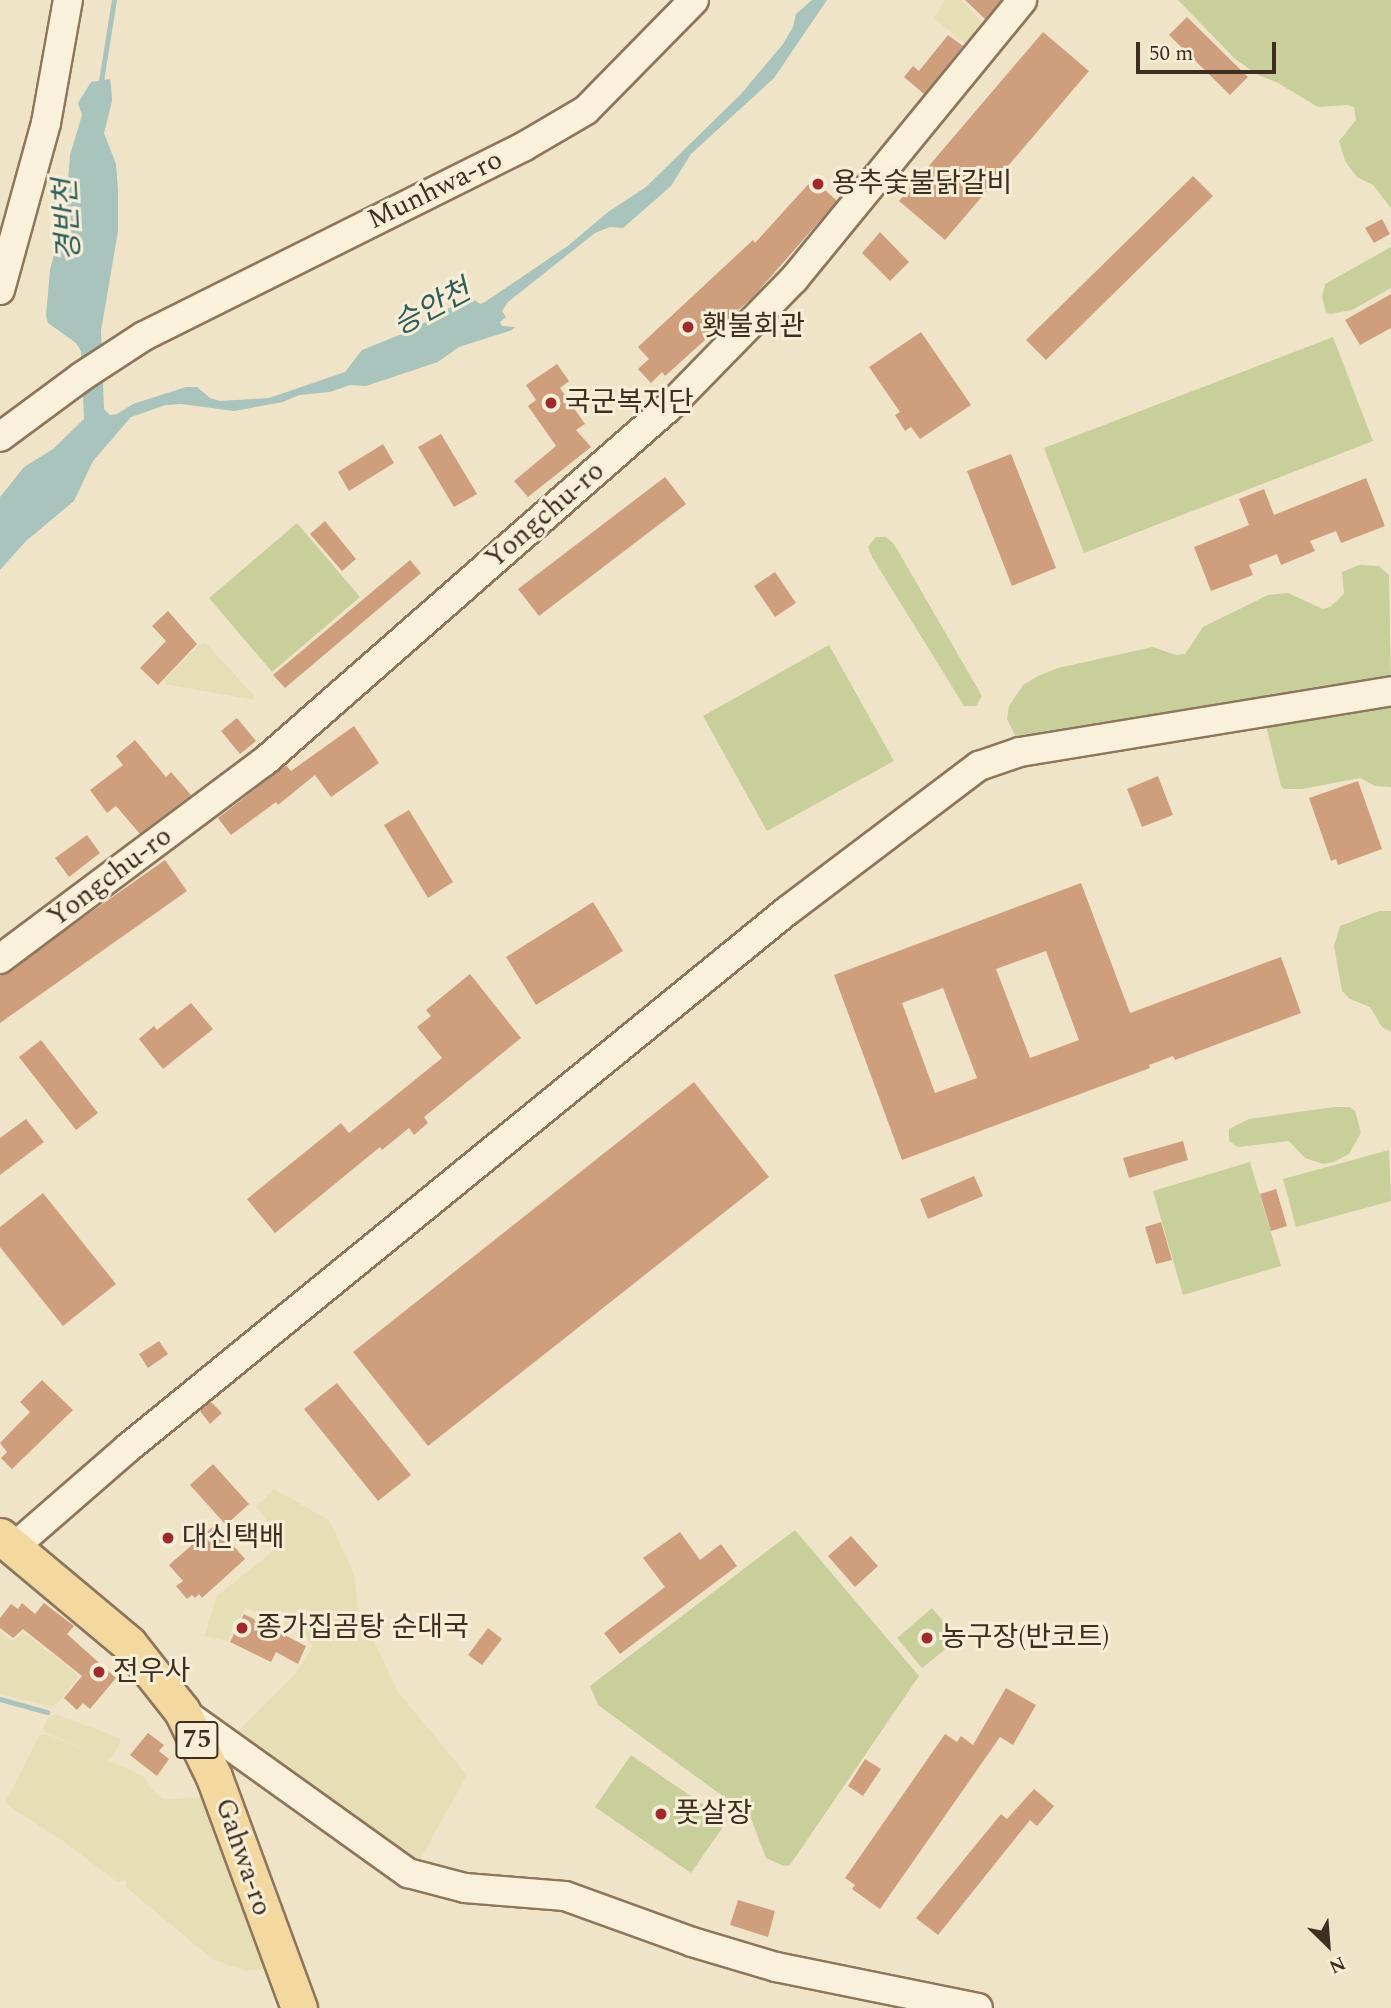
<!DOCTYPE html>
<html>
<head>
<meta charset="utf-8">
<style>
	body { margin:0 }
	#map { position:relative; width:1391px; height:2008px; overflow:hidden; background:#f0e4c8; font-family:Spectral,"Noto Sans KR",serif }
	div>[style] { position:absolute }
	.farmland>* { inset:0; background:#e6deb5 }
	.green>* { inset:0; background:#c9cf9b }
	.water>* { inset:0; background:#a9c4bc }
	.stream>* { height:5px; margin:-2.5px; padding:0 2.5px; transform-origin:2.5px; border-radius:2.5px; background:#a9c4bc }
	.building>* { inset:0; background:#cf9f7d }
	.roads { filter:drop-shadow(2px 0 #8d765c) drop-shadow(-2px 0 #8d765c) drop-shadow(0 2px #8d765c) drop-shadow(0 -2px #8d765c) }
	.minor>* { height:28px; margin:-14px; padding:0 14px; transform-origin:14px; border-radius:14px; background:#faf1dc }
	.major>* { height:35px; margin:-17.5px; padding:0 17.5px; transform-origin:17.5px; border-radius:17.5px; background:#f3d9a0 }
	.dots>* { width:19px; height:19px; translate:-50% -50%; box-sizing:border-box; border:4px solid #f7eed8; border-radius:50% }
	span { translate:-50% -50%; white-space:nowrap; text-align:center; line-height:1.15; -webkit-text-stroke:6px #f7eed8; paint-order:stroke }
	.shield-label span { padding:2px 5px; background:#f7eed8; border:2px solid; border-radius:5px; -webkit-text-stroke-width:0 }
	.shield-label { font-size:26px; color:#3d2e20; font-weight:700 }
	.poi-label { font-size:28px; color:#3d2e20 }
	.left { translate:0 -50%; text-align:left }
	.street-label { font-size:28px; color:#3d2e20 }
	.water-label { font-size:30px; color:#2f5d5a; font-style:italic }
	.north { position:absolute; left:1293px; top:1910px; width:70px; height:70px; -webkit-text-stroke:5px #f7eed8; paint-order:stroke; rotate:155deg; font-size:19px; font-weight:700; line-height:28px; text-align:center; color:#3d2e20 }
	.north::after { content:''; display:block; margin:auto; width:24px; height:32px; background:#3d2e20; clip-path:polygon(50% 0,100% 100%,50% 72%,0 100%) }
	.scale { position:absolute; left:1136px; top:42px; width:140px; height:32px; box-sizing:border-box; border:4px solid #3d2e20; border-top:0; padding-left:9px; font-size:21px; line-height:24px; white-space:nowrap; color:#3d2e20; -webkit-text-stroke:5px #f7eed8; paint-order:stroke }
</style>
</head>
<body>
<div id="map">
	<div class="farmland">
		<div style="clip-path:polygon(945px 0,961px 0,986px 27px,969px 47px,934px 18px)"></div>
		<div style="clip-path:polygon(206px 643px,254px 696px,254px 700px,165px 684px,165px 680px,199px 645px)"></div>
		<div style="clip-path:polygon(274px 1489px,329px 1520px,354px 1574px,360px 1627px,369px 1631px,398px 1692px,467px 1775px,418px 1863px,413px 1867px,236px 1734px,296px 1673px,313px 1646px,295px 1623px,293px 1627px,286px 1627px,245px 1608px,227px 1641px,204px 1636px,217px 1596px,282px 1544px,280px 1536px,256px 1507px)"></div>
		<div style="clip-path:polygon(0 1632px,12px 1641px,24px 1633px,77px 1674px,78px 1678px,54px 1707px,0 1694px)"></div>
		<div style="clip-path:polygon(56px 1714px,119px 1738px,121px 1741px,112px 1758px,108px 1760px,144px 1777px,151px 1789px,163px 1799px,203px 1798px,268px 1965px,264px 1969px,245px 1971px,212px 1959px,127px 1888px,125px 1880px,117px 1882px,63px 1841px,9px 1806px,6px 1801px,39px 1736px,47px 1734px,101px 1757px,45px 1732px,43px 1729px,49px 1716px)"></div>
	</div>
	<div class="green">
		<div style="clip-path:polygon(1178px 0,1391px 0,1391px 208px,1373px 185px,1357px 177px,1345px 161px,1339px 141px,1356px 120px,1354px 107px,1348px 105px,1318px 107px,1278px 83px,1256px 74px,1234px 58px)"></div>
		<div style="clip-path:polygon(1391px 247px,1391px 288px,1352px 310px,1330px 314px,1326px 312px,1322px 297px,1325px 284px)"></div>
		<div style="clip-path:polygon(1333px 337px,1373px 441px,1084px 553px,1044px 448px)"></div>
		<div style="clip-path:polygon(297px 523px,360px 597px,272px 672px,209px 598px)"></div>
		<div style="clip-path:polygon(876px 537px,886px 537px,894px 544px,982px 696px,976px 706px,964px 706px,872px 557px,868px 547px)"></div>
		<div style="clip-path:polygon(1359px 565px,1379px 566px,1389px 575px,1391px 685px,1017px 739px,1007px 719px,1009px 706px,1023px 685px,1038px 676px,1058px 668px,1153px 647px,1176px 655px,1185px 654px,1203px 627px,1268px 595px,1288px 593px,1323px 609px,1330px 607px,1344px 594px,1342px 572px)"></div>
		<div style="clip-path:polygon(829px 645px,894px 761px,767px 831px,703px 716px)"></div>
		<div style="clip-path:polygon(1391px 696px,1391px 787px,1375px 786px,1360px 778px,1302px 789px,1284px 789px,1281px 786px,1265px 722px)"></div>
		<div style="clip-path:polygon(1379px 911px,1391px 911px,1391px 1032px,1382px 1027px,1370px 1007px,1350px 999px,1342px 991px,1334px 946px,1340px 926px)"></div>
		<div style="clip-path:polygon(1334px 1107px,1350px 1107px,1355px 1111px,1361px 1133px,1349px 1154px,1334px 1162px,1323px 1164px,1305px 1158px,1289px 1141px,1238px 1147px,1229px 1141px,1229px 1129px,1249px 1119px)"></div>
		<div style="clip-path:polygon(1389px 1150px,1391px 1201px,1296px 1227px,1283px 1179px)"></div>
		<div style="clip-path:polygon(1250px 1162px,1281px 1266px,1183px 1295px,1153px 1191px)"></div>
		<div style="clip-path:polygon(795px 1530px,919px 1676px,790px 1865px,784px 1866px,766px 1858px,750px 1816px,598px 1705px,590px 1686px)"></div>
		<div style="clip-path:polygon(932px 1608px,958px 1639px,922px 1668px,897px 1638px)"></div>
		<div style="clip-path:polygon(631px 1755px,727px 1821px,691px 1873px,595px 1807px)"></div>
	</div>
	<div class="water">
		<div style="clip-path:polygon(812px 0,827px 0,774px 78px,691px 154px,671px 186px,623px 228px,610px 227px,595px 233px,508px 302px,502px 311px,506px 317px,500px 322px,502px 326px,515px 327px,512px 330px,459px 347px,438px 362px,366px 386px,350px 385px,330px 392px,299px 395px,283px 402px,234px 411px,181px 404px,166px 405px,131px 417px,93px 461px,74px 501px,26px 541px,0 570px,0 497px,24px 467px,53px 449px,84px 419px,81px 351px,76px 343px,48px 323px,46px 316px,50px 270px,66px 206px,70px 155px,82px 115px,78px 103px,91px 82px,110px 79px,111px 85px,112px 101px,104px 133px,116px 164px,118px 190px,118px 231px,101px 331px,104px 409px,110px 415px,117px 414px,133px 404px,186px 387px,197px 387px,210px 398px,220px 401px,269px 398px,345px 372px,362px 350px,412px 330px,461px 301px,472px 298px,480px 304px,485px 302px,569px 245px,608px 212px,646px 187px,741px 94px,783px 44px,793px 27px,796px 14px)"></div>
	</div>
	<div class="stream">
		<div style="left:100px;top:87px;width:88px;rotate:-80.9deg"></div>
		<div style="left:0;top:1699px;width:49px;rotate:15.5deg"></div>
	</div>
	<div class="building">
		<div style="clip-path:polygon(965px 0,1001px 0,985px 19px)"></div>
		<div style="clip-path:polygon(1187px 17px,1248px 77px,1230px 95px,1169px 35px)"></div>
		<div style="clip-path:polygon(1043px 32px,1089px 71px,945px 240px,899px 201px)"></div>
		<div style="clip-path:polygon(948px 35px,963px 46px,924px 94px,904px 77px,913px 66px,919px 71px)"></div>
		<div style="clip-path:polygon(1193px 176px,1213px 196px,1046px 360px,1026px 340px)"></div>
		<div style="clip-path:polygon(813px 179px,837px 201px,754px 296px,665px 376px,662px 372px,651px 383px,638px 369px,649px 359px,638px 347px,753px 240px,755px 243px)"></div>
		<div style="clip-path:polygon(1382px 219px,1390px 234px,1374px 243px,1365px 228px)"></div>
		<div style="clip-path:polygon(880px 232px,909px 262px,890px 281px,862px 253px)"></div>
		<div style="clip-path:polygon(1391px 294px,1391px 328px,1360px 345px,1345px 320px)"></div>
		<div style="clip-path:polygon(921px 332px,971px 405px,920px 439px,911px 427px,905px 431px,895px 415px,900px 412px,869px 367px)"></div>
		<div style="clip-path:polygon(557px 364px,569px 381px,560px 388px,585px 424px,576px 430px,591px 447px,528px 497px,514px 481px,556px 446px,528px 406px,536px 400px,526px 385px)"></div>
		<div style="clip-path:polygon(441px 434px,477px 494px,454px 507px,418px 447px)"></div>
		<div style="clip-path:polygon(383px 444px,394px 463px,349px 491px,338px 472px)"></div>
		<div style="clip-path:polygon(1011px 454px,1056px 568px,1012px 586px,967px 471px)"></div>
		<div style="clip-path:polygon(665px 477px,686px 504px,539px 616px,518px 589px)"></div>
		<div style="clip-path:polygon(1366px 478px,1385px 526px,1341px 543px,1336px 531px,1310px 541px,1315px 551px,1281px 565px,1277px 554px,1249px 565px,1253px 575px,1211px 591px,1194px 547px,1249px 525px,1239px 499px,1264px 489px,1274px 515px)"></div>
		<div style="clip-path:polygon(325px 521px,356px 559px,342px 571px,310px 534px)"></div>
		<div style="clip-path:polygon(410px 560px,421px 573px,285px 688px,273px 675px)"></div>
		<div style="clip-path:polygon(775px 572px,796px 603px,775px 617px,754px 586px)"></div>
		<div style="clip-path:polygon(168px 611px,197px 644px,158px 685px,140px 668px,166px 641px,152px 626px)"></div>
		<div style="clip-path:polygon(237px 718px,256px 741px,240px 754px,221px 731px)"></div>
		<div style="clip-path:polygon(354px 726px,379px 763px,331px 797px,315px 775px,278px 805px,276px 802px,231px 835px,218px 818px,286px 765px,291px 771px)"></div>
		<div style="clip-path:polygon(135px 740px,166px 777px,171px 772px,191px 795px,140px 834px,116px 806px,107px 813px,90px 790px,123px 765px,116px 756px)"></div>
		<div style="clip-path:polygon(1158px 776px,1173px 815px,1142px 827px,1127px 789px)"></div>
		<div style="clip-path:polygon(1358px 781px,1382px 849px,1338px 865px,1336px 859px,1331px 861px,1309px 798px)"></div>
		<div style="clip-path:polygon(409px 810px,453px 882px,428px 898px,384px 825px)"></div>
		<div style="clip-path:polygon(87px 835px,100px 853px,69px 877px,55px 858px)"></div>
		<div style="clip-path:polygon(165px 860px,187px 891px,0 1023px,0 976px)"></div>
		<div style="clip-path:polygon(evenodd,1081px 883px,1130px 1013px,1281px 957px,1301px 1013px,1175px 1060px,1173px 1056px,1149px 1065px,1150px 1068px,902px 1160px,834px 975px,1081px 883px,1046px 951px,1079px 1040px,1030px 1058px,996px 969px,1046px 951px,1081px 883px,943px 988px,977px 1078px,935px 1093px,902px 1003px,943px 988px)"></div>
		<div style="clip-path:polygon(593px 902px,623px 951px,536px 1005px,506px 957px)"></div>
		<div style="clip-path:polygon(470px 974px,521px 1038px,424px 1117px,428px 1123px,414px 1135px,409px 1128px,382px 1150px,380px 1147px,275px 1233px,247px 1199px,341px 1123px,349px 1133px,442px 1058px,417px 1027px,431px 1016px,426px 1010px)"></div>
		<div style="clip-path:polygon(191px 1003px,213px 1029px,163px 1069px,139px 1039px,154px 1026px,157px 1030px)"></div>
		<div style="clip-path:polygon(41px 1040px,98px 1113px,76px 1130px,19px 1057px)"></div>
		<div style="clip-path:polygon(694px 1082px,769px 1177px,428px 1446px,353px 1352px)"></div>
		<div style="clip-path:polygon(26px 1119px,44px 1142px,0 1175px,0 1138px)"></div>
		<div style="clip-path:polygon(1183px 1141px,1188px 1160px,1129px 1178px,1123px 1158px)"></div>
		<div style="clip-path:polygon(974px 1176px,983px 1196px,928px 1219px,920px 1199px)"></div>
		<div style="clip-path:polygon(1276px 1189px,1287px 1226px,1271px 1231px,1260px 1194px)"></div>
		<div style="clip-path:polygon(43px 1193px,116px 1284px,63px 1326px,0 1247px,0 1227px)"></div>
		<div style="clip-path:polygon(1161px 1222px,1172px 1260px,1156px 1264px,1145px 1227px)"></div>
		<div style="clip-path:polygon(159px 1341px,168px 1354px,148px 1368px,139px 1354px)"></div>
		<div style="clip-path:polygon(42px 1380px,73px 1410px,12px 1469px,1px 1458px,7px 1452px,0 1443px,30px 1412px,20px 1402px)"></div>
		<div style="clip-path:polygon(337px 1383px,411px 1475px,378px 1501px,304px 1409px)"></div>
		<div style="clip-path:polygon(211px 1402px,222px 1413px,210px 1424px,200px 1411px)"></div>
		<div style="clip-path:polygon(213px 1464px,249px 1504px,226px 1525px,190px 1485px)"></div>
		<div style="clip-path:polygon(215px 1525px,245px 1559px,202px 1598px,199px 1594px,195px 1598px,192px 1595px,187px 1599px,176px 1586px,183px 1581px,169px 1565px)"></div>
		<div style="clip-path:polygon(680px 1532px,700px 1560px,721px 1544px,737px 1566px,620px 1654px,604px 1633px,665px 1587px,643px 1558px)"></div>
		<div style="clip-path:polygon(851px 1536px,878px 1566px,855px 1587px,828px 1556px)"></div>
		<div style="clip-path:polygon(22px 1603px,35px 1614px,44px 1603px,74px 1626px,67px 1634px,116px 1678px,90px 1709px,83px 1703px,77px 1710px,64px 1698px,82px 1676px,23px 1629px,13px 1638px,0 1628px,0 1618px,11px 1604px,18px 1609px)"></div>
		<div style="clip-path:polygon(244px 1614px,306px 1646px,298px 1664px,276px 1652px,271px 1662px,230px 1642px)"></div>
		<div style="clip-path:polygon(488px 1628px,502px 1639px,482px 1665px,468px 1655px)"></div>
		<div style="clip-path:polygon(1006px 1688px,1036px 1705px,1013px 1745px,1000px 1737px,880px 1909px,852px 1889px,855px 1885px,845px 1878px,945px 1734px,957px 1742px,961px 1736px,973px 1745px)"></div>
		<div style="clip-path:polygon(148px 1733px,164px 1745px,159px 1751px,169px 1759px,157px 1776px,130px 1755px)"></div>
		<div style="clip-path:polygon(865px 1759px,881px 1769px,863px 1796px,848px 1786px)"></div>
		<div style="clip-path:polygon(1034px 1789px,1054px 1806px,1037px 1826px,1030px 1820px,938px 1935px,916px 1918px,1001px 1814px,1007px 1819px)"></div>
		<div style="clip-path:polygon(738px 1900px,775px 1911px,768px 1937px,730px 1925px)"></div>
	</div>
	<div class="roads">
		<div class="minor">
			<div style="left:0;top:290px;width:173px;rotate:-74.6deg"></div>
			<div style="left:46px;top:123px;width:125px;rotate:-79.9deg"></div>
			<div style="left:0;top:437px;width:101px;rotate:-36.5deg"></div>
			<div style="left:81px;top:377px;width:75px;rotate:-33.1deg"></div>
			<div style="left:144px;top:336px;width:424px;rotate:-26.5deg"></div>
			<div style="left:523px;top:147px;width:73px;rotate:-30.4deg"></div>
			<div style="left:586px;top:110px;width:154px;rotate:-45.5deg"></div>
			<div style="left:0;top:959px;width:331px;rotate:-36.8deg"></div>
			<div style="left:265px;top:761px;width:537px;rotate:-41.23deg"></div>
			<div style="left:669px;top:407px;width:179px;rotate:-45.7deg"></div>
			<div style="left:794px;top:279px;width:360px;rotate:-50.7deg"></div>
			<div style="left:14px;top:1547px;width:152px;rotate:-41deg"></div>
			<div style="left:129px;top:1447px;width:849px;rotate:-39.17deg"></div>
			<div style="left:787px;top:911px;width:241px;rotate:-37.1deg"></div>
			<div style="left:979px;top:766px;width:43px;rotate:-18.9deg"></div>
			<div style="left:1020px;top:752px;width:376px;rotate:-9.3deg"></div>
			<div style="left:183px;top:1712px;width:277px;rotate:35.6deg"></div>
			<div style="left:408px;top:1873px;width:59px;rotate:14.7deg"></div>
			<div style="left:465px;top:1888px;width:100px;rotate:4.6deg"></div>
			<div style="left:565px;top:1896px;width:135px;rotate:19.9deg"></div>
			<div style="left:692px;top:1942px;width:88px;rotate:16.6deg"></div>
			<div style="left:776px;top:1967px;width:206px;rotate:11.5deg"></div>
		</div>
		<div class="major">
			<div style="left:0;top:1536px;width:168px;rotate:39.9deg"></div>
			<div style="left:129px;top:1644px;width:85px;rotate:51.7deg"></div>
			<div style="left:182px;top:1711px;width:73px;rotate:64.1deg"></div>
			<div style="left:214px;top:1777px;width:246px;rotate:69.8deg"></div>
		</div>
	</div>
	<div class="dots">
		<div style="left:818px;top:184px;background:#9e2a2b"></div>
		<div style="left:688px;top:327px;background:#9e2a2b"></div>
		<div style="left:551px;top:403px;background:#9e2a2b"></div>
		<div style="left:168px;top:1538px;background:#9e2a2b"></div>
		<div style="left:242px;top:1628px;background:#9e2a2b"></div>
		<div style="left:927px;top:1638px;background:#9e2a2b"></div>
		<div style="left:99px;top:1672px;background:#9e2a2b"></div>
		<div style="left:661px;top:1814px;background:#9e2a2b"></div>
	</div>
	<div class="shield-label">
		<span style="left:197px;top:1740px">75</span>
	</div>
	<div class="poi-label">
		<span class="left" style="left:832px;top:184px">용추숯불닭갈비</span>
		<span class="left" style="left:702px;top:327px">횃불회관</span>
		<span class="left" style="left:565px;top:403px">국군복지단</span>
		<span class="left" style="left:182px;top:1538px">대신택배</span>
		<span class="left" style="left:256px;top:1628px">종가집곰탕 순대국</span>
		<span class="left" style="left:941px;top:1638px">농구장(반코트)</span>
		<span class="left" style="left:113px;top:1672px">전우사</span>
		<span class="left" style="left:675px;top:1814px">풋살장</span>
	</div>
	<div class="street-label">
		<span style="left:435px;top:190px;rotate:-26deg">Munhwa-ro</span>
		<span style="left:545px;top:515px;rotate:-41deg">Yongchu-ro</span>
		<span style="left:110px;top:877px;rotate:-37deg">Yongchu-ro</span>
		<span style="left:243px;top:1857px;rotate:71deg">Gahwa-ro</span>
	</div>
	<div class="water-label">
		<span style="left:68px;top:220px;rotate:-93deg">경반천</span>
		<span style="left:432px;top:308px;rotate:-28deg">승안천</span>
	</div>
	<div class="north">N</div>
	<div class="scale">50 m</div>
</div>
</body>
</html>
